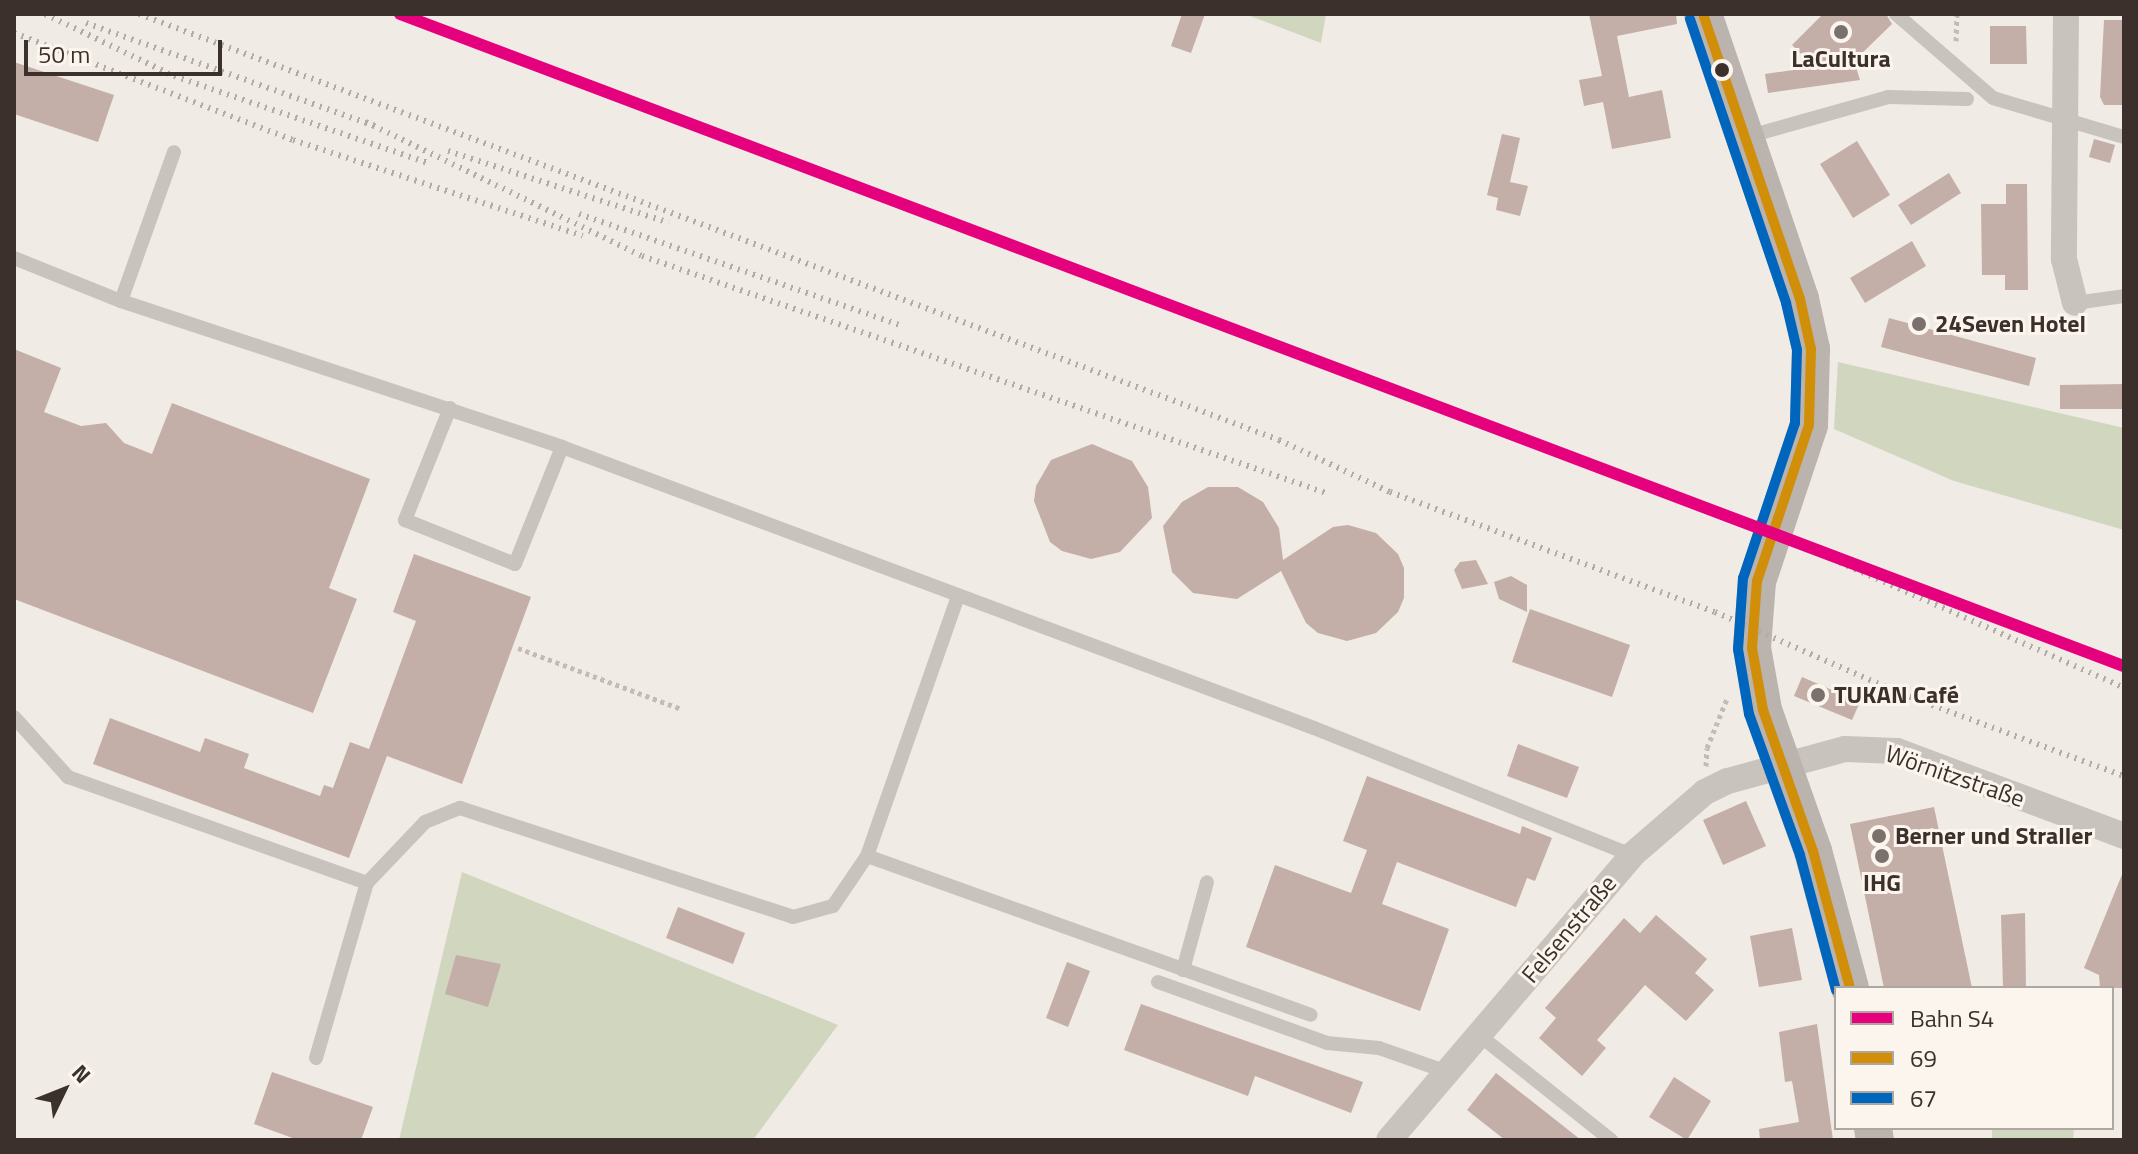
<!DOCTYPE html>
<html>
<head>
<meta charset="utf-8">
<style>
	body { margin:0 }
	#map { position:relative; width:2138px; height:1154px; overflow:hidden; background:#f0ebe5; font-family:"Titillium Web",sans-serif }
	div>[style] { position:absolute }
	.green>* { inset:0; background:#d1d6bf }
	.building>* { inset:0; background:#c3afa7 }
	.path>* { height:5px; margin-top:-2.5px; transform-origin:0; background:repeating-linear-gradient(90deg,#c2bbb6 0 4px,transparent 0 8px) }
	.service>* { height:14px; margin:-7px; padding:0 7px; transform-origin:7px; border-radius:7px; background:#c9c3be }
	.minor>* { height:26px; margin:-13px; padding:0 13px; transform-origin:13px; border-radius:13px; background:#c9c3be }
	.secondary>* { height:38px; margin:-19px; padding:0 19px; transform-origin:19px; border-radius:19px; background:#bab3ae }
	.rail>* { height:6px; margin-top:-3px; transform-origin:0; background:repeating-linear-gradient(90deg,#b1aca8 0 2px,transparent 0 8px) }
	.bus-1>* { height:10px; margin:-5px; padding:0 5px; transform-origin:5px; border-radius:5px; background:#d18e09 }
	.bus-2>* { height:10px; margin:-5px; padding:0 5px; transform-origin:5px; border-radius:5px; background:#0065bd }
	.rail-1>* { height:12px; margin:-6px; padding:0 6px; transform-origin:6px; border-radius:6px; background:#e5007d }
	.dots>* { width:22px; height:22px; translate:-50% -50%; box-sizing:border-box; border:4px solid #fbf5ee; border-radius:50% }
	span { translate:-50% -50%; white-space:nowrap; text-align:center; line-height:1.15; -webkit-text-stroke:6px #fbf5ee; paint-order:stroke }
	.poi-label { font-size:24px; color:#3b302b; font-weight:700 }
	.left { translate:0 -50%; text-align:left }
	.street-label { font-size:24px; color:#3b302b }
	.frame { position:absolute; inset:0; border:16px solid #3b302b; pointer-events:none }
	.legend { position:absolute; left:1834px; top:986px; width:280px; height:144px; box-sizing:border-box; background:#fbf5ee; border:2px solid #aea6a0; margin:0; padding:10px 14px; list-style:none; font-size:24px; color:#3b302b }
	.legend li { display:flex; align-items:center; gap:16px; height:40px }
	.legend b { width:40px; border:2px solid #aea6a0 }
	.north { position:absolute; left:24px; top:1050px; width:80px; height:80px; -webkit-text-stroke:6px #fbf5ee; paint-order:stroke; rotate:47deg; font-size:22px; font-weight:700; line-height:32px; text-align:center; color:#3b302b }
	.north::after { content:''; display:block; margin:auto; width:28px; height:36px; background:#3b302b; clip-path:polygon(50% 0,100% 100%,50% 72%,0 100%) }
	.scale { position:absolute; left:24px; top:40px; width:198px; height:36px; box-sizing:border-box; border:4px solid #3b302b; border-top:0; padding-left:10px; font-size:24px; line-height:28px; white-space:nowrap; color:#3b302b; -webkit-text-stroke:6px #fbf5ee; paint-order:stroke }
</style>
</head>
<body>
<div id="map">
	<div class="green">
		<div style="clip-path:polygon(1245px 14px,1326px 14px,1321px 43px)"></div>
		<div style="clip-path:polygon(1838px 362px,2124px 428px,2124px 530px,1954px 481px,1834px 429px)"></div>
		<div style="clip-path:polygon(462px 872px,838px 1025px,753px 1140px,399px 1140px)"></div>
		<div style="clip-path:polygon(1992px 1128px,2074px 1128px,2073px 1140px,1992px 1140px)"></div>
	</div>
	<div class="building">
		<div style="clip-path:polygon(1182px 14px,1205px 14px,1191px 53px,1171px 46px)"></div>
		<div style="clip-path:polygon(1589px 14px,1676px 14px,1677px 24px,1617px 36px,1629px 97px,1662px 90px,1671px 138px,1612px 149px,1603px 102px,1584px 106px,1579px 80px,1602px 76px)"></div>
		<div style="clip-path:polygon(1823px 14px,1886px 14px,1892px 24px,1854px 61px,1860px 80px,1768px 93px,1765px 74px,1814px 67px,1792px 45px)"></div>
		<div style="clip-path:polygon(2104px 20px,2124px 20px,2124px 105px,2104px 105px,2100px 97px)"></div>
		<div style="clip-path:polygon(1990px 26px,2026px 26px,2027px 64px,1990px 64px)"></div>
		<div style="clip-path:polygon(14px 62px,114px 95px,98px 142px,14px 114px)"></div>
		<div style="clip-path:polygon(1502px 134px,1520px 138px,1510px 182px,1528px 186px,1520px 216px,1496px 210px,1498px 198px,1487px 195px)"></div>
		<div style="clip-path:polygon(2094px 139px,2115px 145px,2110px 163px,2089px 157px)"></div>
		<div style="clip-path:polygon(1857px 141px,1890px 195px,1853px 218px,1820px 164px)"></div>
		<div style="clip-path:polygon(1949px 173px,1961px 193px,1911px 225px,1898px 205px)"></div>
		<div style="clip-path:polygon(2006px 184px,2027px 184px,2028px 290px,2005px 290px,2005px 275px,1982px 275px,1981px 204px,2006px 204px)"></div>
		<div style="clip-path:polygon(1912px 241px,1926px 266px,1865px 303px,1850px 278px)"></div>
		<div style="clip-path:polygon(1889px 318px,2036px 358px,2029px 386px,1881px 347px)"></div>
		<div style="clip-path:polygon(14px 349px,61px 368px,44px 412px,81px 426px,106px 423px,124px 443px,152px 454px,172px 403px,370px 479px,329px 588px,357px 599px,313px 713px,14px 599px)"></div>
		<div style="clip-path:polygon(2124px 384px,2124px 409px,2060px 409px,2060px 385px)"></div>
		<div style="clip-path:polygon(1092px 444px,1132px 461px,1148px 487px,1152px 518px,1120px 552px,1091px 559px,1062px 551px,1050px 542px,1034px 501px,1036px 486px,1051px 460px)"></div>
		<div style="clip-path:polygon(1208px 487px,1238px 487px,1263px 502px,1279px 528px,1283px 560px,1333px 527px,1348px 525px,1376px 533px,1398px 554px,1404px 568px,1404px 598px,1398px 612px,1376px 633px,1347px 641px,1318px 633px,1306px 623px,1281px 571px,1237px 599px,1193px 593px,1172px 572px,1163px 526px,1182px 502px)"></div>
		<div style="clip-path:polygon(414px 554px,531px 597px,462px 784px,387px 756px,349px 858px,93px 764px,110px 718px,200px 752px,205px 738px,249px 754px,244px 768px,320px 796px,324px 785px,333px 788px,350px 742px,369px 749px,416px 621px,393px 612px)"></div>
		<div style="clip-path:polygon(1476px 560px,1488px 584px,1462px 589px,1454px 570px,1460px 562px)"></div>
		<div style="clip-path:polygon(1511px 576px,1527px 585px,1527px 612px,1499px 599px,1494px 582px)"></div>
		<div style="clip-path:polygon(1530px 609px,1630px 645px,1612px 697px,1512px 662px)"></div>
		<div style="clip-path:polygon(1802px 677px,1860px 702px,1852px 720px,1794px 696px)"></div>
		<div style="clip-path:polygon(1518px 744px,1579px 767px,1567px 798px,1507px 776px)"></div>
		<div style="clip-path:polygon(1367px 776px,1520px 834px,1522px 826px,1552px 838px,1535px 881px,1527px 878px,1516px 907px,1397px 862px,1382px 904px,1449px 929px,1420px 1011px,1246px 947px,1275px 865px,1351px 893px,1367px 850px,1343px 841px)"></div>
		<div style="clip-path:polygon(1746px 801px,1766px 846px,1723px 865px,1703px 820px)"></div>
		<div style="clip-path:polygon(1934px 807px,1972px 988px,1884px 988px,1850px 824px)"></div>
		<div style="clip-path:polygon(2123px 872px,2124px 988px,2100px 988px,2099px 975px,2084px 968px)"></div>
		<div style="clip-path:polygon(678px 907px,745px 933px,733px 964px,666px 938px)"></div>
		<div style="clip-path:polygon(2025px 913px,2026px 988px,2003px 988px,2001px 915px)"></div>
		<div style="clip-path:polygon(1656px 915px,1707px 959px,1695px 973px,1714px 990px,1686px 1021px,1645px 985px,1597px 1040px,1606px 1048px,1582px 1076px,1539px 1038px,1556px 1018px,1545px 1008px,1624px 918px,1640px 933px)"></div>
		<div style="clip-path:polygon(1792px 928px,1802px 980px,1759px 987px,1750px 936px)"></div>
		<div style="clip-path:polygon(456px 955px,501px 964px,488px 1007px,445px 994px)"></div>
		<div style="clip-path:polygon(1067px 962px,1090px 971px,1068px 1027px,1046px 1018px)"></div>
		<div style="clip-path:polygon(1141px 1004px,1363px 1082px,1351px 1113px,1255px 1076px,1248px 1096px,1124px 1050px)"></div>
		<div style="clip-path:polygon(1817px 1024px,1833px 1140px,1760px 1140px,1759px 1129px,1799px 1122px,1792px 1081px,1785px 1082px,1779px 1032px)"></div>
		<div style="clip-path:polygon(272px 1072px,373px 1107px,361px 1140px,298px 1140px,254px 1124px)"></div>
		<div style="clip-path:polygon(1496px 1073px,1581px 1140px,1505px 1140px,1467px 1110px)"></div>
		<div style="clip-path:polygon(1674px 1077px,1711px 1101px,1687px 1140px,1649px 1117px)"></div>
	</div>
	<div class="path">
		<div style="left:1956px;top:41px;width:27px;rotate:-88deg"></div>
		<div style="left:518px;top:648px;width:174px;rotate:20.5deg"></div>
		<div style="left:1706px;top:766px;width:18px;rotate:-87deg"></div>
		<div style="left:1707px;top:748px;width:56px;rotate:-68deg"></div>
	</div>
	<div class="service">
		<div style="left:1896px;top:14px;width:128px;rotate:40.9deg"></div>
		<div style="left:1993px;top:98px;width:137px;rotate:16.6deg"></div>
		<div style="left:1746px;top:137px;width:148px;rotate:-15.7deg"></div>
		<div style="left:1888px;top:97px;width:79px;rotate:1.5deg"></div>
		<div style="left:14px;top:258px;width:115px;rotate:21.9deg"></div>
		<div style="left:121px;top:301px;width:465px;rotate:18.3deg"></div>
		<div style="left:562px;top:447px;width:803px;rotate:20.49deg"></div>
		<div style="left:1314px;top:728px;width:342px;rotate:21.8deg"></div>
		<div style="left:121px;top:301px;width:158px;rotate:-70.4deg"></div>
		<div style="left:2075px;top:303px;width:49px;rotate:-8.1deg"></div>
		<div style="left:450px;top:408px;width:121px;rotate:111.9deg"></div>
		<div style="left:405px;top:520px;width:118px;rotate:21.8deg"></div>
		<div style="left:515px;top:564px;width:126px;rotate:-68.1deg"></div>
		<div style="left:14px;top:717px;width:81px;rotate:48deg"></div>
		<div style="left:68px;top:777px;width:317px;rotate:19.5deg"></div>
		<div style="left:867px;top:856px;width:471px;rotate:19.7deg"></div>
		<div style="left:1183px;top:970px;width:91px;rotate:-74.7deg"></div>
		<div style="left:1158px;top:982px;width:180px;rotate:19.8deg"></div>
		<div style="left:1327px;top:1043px;width:52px;rotate:5.5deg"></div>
		<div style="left:1379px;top:1048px;width:72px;rotate:19.4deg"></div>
		<div style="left:1479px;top:1035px;width:169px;rotate:38.5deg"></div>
		<div style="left:316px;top:1058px;width:182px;rotate:-73.8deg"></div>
		<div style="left:367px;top:883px;width:84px;rotate:-46.4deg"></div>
		<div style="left:425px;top:822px;width:38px;rotate:-22deg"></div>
		<div style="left:460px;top:808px;width:350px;rotate:18.1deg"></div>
		<div style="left:793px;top:917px;width:41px;rotate:-15.4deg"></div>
		<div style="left:833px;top:906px;width:60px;rotate:-55.8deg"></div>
		<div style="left:867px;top:856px;width:275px;rotate:-70.7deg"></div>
	</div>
	<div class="minor">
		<div style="left:2066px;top:14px;width:245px;rotate:90.5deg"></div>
		<div style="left:2064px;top:259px;width:45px;rotate:76deg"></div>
		<div style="left:1389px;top:1140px;width:375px;rotate:-49.5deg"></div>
		<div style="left:1632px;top:855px;width:96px;rotate:-40.8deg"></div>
		<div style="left:1705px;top:792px;width:25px;rotate:-26deg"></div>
		<div style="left:1728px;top:781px;width:121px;rotate:-15.3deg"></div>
		<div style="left:1845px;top:749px;width:52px;rotate:2.2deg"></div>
		<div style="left:1897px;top:751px;width:242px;rotate:20.5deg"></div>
	</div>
	<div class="secondary">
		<div style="left:1703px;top:14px;width:301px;rotate:71.2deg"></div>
		<div style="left:1800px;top:299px;width:51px;rotate:77.6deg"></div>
		<div style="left:1811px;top:349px;width:76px;rotate:91.5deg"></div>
		<div style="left:1809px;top:425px;width:164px;rotate:108.4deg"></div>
		<div style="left:1757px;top:581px;width:67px;rotate:94.3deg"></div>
		<div style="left:1752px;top:648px;width:63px;rotate:79.9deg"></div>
		<div style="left:1763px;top:710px;width:150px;rotate:70.5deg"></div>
		<div style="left:1813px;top:851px;width:142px;rotate:74.9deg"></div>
		<div style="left:1873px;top:1128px;width:12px;rotate:81deg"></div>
	</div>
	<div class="rail">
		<div style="left:45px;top:14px;width:143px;rotate:25.7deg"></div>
		<div style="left:174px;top:76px;width:272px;rotate:18.9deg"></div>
		<div style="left:139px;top:14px;width:1217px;rotate:20.49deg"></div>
		<div style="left:1279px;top:440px;width:123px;rotate:25.1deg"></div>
		<div style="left:1390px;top:492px;width:346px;rotate:20.3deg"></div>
		<div style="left:1715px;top:612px;width:204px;rotate:23.7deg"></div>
		<div style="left:1902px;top:694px;width:237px;rotate:20.3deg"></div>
		<div style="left:86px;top:23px;width:308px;rotate:19.6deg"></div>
		<div style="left:14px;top:33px;width:299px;rotate:21deg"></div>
		<div style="left:293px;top:140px;width:305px;rotate:18.3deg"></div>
		<div style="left:366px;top:122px;width:307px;rotate:25.9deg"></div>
		<div style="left:642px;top:256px;width:724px;rotate:19.11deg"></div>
		<div style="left:448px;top:151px;width:232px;rotate:18deg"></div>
		<div style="left:579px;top:214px;width:340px;rotate:19.1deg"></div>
		<div style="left:1796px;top:543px;width:359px;rotate:23.8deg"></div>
	</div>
	<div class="bus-1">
		<div style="left:1703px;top:14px;width:301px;rotate:71.2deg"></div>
		<div style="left:1800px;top:299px;width:51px;rotate:77.6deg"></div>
		<div style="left:1811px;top:349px;width:76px;rotate:91.5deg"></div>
		<div style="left:1809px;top:425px;width:164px;rotate:108.4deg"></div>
		<div style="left:1757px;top:581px;width:67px;rotate:94.3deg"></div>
		<div style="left:1752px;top:648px;width:63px;rotate:79.9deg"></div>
		<div style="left:1763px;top:710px;width:150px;rotate:70.5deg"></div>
		<div style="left:1813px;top:851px;width:142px;rotate:74.9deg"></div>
	</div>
	<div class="bus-2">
		<div style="left:1690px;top:19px;width:300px;rotate:71.3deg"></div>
		<div style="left:1786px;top:303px;width:48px;rotate:76.8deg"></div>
		<div style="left:1797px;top:350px;width:73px;rotate:91.6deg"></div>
		<div style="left:1795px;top:423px;width:163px;rotate:108.5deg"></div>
		<div style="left:1743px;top:578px;width:71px;rotate:94deg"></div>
		<div style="left:1738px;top:649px;width:66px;rotate:80.4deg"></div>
		<div style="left:1749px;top:714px;width:150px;rotate:70.1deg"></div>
		<div style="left:1800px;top:855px;width:140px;rotate:75.1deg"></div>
	</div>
	<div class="rail-1">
		<div style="left:400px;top:14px;width:1843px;rotate:20.72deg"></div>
	</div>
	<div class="dots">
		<div style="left:1841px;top:32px;background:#7a716c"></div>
		<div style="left:1722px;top:70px;background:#3b302b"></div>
		<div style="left:1919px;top:324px;background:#7a716c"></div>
		<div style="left:1818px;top:695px;background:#7a716c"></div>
		<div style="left:1879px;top:836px;background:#7a716c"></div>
		<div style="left:1882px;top:856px;background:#7a716c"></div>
	</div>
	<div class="poi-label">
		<span style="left:1841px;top:59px">LaCultura</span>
		<span class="left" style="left:1935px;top:324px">24Seven Hotel</span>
		<span class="left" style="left:1834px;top:695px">TUKAN Café</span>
		<span class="left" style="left:1895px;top:836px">Berner und Straller</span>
		<span style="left:1882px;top:883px">IHG</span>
	</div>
	<div class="street-label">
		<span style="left:1955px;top:776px;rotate:19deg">Wörnitzstraße</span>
		<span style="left:1569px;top:929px;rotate:-50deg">Felsenstraße</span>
	</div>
	<div class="frame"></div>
	<ul class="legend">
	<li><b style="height:10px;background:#e5007d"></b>Bahn S4</li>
	<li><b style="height:10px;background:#d18e09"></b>69</li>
	<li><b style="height:10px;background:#0065bd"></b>67</li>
	</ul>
	<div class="north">N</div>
	<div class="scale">50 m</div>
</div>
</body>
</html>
